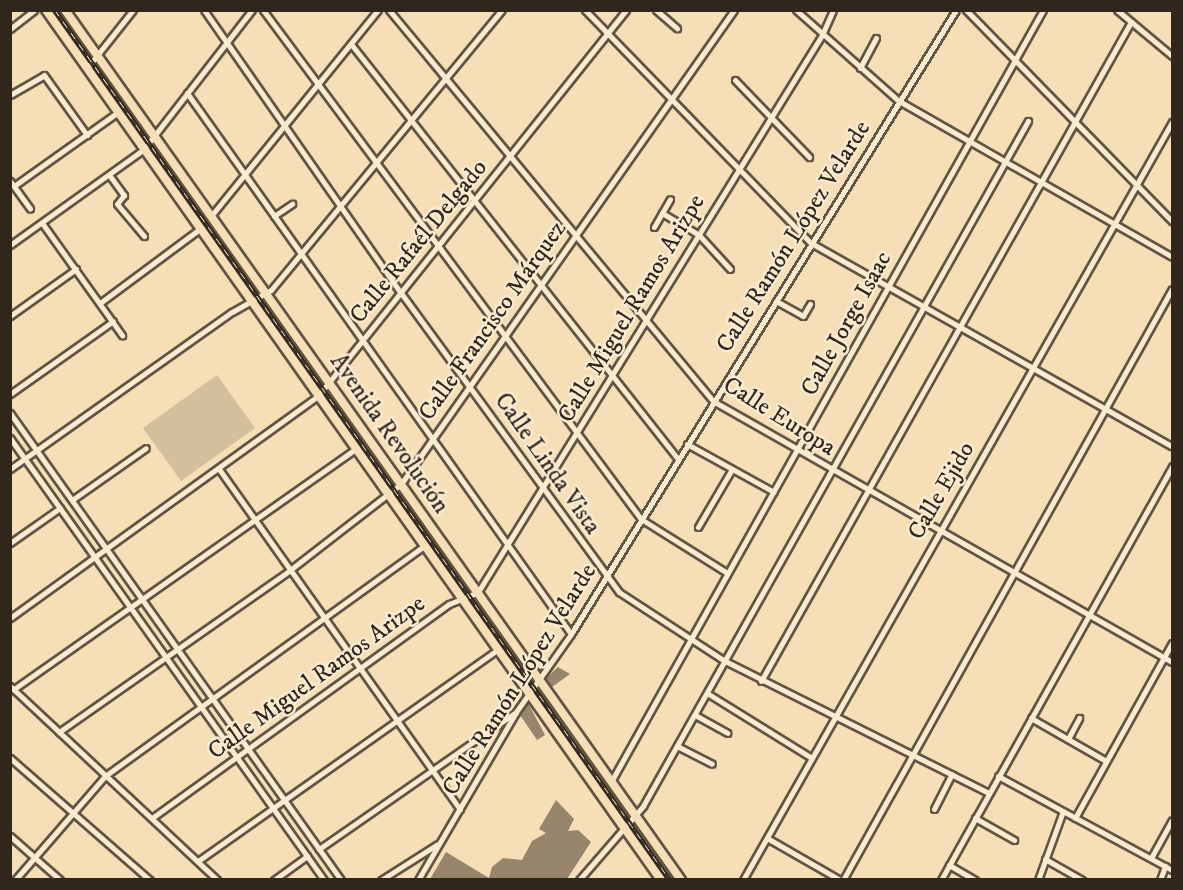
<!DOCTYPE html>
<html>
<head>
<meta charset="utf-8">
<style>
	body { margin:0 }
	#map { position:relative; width:1183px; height:890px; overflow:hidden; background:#f6deb6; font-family:"IM FELL DW Pica",serif }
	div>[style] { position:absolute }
	.green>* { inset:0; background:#d4bf9c }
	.building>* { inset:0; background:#97866c }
	.roads { filter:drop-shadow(2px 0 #625442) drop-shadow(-2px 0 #625442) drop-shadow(0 2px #625442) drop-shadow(0 -2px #625442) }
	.street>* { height:5px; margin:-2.5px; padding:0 2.5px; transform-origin:2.5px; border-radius:2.5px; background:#f9ead0 }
	.primary>* { height:8px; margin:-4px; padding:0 4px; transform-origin:4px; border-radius:4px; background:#f6deb6 }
	.rail>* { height:4.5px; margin-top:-2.25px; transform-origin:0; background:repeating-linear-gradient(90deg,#f9ead0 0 7px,#30261c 0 14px); box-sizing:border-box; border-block:2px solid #30261c }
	span { translate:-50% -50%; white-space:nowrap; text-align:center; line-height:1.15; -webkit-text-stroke:5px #f9ead0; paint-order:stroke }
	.street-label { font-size:24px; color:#30261c }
	.frame { position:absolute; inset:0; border:12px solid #30261c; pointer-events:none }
</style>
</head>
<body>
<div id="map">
	<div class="green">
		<div style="clip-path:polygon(217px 375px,255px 428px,181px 481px,143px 428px)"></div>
	</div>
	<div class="building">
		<div style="clip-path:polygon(558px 667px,570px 674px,552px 687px,546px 678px)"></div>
		<div style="clip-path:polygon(528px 703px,545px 735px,537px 740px,520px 715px)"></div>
		<div style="clip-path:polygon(556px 800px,574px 819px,568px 831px,578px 830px,591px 842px,567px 879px,430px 879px,446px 852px,489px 878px,492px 867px,503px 858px,522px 860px,532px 841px,546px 833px,539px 829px)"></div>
	</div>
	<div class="roads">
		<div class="street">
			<div style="left:204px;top:10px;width:345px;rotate:55.2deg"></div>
			<div style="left:401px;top:293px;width:370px;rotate:53.9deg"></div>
			<div style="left:619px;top:592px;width:126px;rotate:33.1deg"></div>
			<div style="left:725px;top:661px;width:295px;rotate:26.6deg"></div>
			<div style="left:263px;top:10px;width:634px;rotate:53.4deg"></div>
			<div style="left:641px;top:519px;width:102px;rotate:32.1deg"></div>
			<div style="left:389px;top:10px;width:508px;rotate:50.35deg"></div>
			<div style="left:713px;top:401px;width:528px;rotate:29.62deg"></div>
			<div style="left:585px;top:10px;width:325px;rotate:45.9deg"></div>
			<div style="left:811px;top:243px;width:414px;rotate:29.4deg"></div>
			<div style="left:656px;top:10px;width:28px;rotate:41deg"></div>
			<div style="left:796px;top:10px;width:137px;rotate:41.5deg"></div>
			<div style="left:899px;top:101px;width:314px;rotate:29.7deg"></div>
			<div style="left:966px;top:10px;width:295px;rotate:45.7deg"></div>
			<div style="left:1117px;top:10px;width:72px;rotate:39.9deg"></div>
			<div style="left:10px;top:29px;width:31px;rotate:-38deg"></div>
			<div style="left:351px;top:44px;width:528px;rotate:51.76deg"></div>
			<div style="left:87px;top:68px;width:74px;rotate:-51.6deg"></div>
			<div style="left:860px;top:68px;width:34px;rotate:-62deg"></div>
			<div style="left:735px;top:80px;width:107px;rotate:46.1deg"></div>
			<div style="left:187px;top:93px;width:663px;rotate:54.63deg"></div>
			<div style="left:10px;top:95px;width:39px;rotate:-30deg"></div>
			<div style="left:44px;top:75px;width:74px;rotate:54.4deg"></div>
			<div style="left:110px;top:176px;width:24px;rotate:54deg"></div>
			<div style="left:124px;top:195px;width:11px;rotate:128deg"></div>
			<div style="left:117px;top:204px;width:42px;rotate:49.8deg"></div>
			<div style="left:10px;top:181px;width:34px;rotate:54deg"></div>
			<div style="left:14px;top:186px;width:128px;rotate:-35.4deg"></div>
			<div style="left:662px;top:213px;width:43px;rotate:30.7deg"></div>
			<div style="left:699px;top:235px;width:46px;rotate:47.6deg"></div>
			<div style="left:211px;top:216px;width:265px;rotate:-51deg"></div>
			<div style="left:274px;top:216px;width:22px;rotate:-34deg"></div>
			<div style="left:42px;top:223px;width:138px;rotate:54.5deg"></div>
			<div style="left:654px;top:227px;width:32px;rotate:-60deg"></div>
			<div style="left:10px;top:245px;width:165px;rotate:-35.6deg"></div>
			<div style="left:144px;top:149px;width:176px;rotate:-52.2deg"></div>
			<div style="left:776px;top:301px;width:31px;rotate:29deg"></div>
			<div style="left:803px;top:316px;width:14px;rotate:-60deg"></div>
			<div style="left:100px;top:303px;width:126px;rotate:-36.6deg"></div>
			<div style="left:10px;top:316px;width:81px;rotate:-35.5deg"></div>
			<div style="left:10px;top:394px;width:126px;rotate:-35.3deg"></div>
			<div style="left:10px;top:413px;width:572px;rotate:54.67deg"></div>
			<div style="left:10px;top:438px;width:542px;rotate:54.61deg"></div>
			<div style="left:687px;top:444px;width:99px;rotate:28.9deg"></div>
			<div style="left:10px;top:469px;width:272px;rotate:-35.3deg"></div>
			<div style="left:232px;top:312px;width:45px;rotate:-29.4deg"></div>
			<div style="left:271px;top:290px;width:363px;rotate:-50.5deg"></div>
			<div style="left:219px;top:469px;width:417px;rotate:54.7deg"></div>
			<div style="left:72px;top:500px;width:90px;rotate:-35.1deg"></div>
			<div style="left:698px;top:527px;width:67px;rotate:-59.6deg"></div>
			<div style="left:10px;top:543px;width:61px;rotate:-35deg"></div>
			<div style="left:10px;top:618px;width:380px;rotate:-35.8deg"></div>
			<div style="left:318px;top:396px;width:494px;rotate:-51.4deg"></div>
			<div style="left:761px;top:681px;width:756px;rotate:-60.69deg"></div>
			<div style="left:10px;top:686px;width:284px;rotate:43.1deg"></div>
			<div style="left:14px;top:689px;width:418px;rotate:-35.1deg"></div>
			<div style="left:707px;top:693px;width:123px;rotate:31.8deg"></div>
			<div style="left:695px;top:715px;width:37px;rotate:29deg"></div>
			<div style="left:1031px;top:718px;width:86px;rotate:29.8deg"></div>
			<div style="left:59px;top:732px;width:282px;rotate:-35deg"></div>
			<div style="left:290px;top:570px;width:140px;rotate:-37.8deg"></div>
			<div style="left:401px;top:484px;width:579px;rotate:-54.91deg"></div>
			<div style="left:1068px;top:739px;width:24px;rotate:-62deg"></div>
			<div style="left:677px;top:746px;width:39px;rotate:27deg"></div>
			<div style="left:10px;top:758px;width:186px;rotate:41.1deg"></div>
			<div style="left:998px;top:776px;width:198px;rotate:28.4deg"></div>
			<div style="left:612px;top:780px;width:882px;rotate:-60.76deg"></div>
			<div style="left:934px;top:809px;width:39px;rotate:-63deg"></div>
			<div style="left:152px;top:818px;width:366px;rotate:-35.8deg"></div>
			<div style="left:449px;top:604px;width:31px;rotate:-22deg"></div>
			<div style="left:478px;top:592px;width:655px;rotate:-58.3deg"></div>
			<div style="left:822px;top:35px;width:27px;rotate:-66deg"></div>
			<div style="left:975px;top:818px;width:45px;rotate:29.4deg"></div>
			<div style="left:1075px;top:818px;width:200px;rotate:-61deg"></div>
			<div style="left:10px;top:836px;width:67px;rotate:41.3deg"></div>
			<div style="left:767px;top:838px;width:84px;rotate:29.9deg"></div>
			<div style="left:319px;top:849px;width:240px;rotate:-34.8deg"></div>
			<div style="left:1151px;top:858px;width:43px;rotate:-61.1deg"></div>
			<div style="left:1045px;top:859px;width:43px;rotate:29.6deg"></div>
			<div style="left:198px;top:861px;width:366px;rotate:-35.2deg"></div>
			<div style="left:949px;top:865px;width:30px;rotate:30deg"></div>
			<div style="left:15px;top:880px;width:138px;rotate:-49.1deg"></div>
			<div style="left:105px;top:776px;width:395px;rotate:-35.8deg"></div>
			<div style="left:274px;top:880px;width:41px;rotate:-36deg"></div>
			<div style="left:381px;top:880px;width:67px;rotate:-32.3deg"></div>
			<div style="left:418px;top:880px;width:194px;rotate:-59.7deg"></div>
			<div style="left:516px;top:712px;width:95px;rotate:-54.8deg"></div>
			<div style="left:571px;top:634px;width:733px;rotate:-58.33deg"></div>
			<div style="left:579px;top:880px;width:98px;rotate:-49.1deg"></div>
			<div style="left:643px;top:806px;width:786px;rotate:-60.66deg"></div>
			<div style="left:743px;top:880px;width:871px;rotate:-60.49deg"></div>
			<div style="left:843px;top:880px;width:676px;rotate:-60.9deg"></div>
			<div style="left:941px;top:880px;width:474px;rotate:-60.8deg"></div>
			<div style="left:1038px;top:880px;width:73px;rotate:-70.1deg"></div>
			<div style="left:1160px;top:880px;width:15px;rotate:-70deg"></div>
		</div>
		<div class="primary">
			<div style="left:46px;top:10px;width:1065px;rotate:54.74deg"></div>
			<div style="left:65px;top:10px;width:1066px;rotate:54.7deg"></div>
		</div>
	</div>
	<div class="rail">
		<div style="left:55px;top:10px;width:1065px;rotate:54.74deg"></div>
	</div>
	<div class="street-label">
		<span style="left:794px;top:237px;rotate:-58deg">Calle Ramón López Velarde</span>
		<span style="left:419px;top:242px;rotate:-51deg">Calle Rafaél Delgado</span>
		<span style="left:632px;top:309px;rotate:-59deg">Calle Miguel Ramos Arizpe</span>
		<span style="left:493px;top:321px;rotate:-55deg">Calle Francisco Márquez</span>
		<span style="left:847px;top:324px;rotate:-61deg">Calle Jorge Isaac</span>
		<span style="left:779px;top:417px;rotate:32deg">Calle Europa</span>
		<span style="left:389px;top:434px;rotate:55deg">Avenida Revolución</span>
		<span style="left:547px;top:464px;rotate:55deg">Calle Linda Vista</span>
		<span style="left:942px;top:491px;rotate:-60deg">Calle Ejido</span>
		<span style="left:317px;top:678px;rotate:-36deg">Calle Miguel Ramos Arizpe</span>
		<span style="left:520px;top:680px;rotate:-58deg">Calle Ramón López Velarde</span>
	</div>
	<div class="frame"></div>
</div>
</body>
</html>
